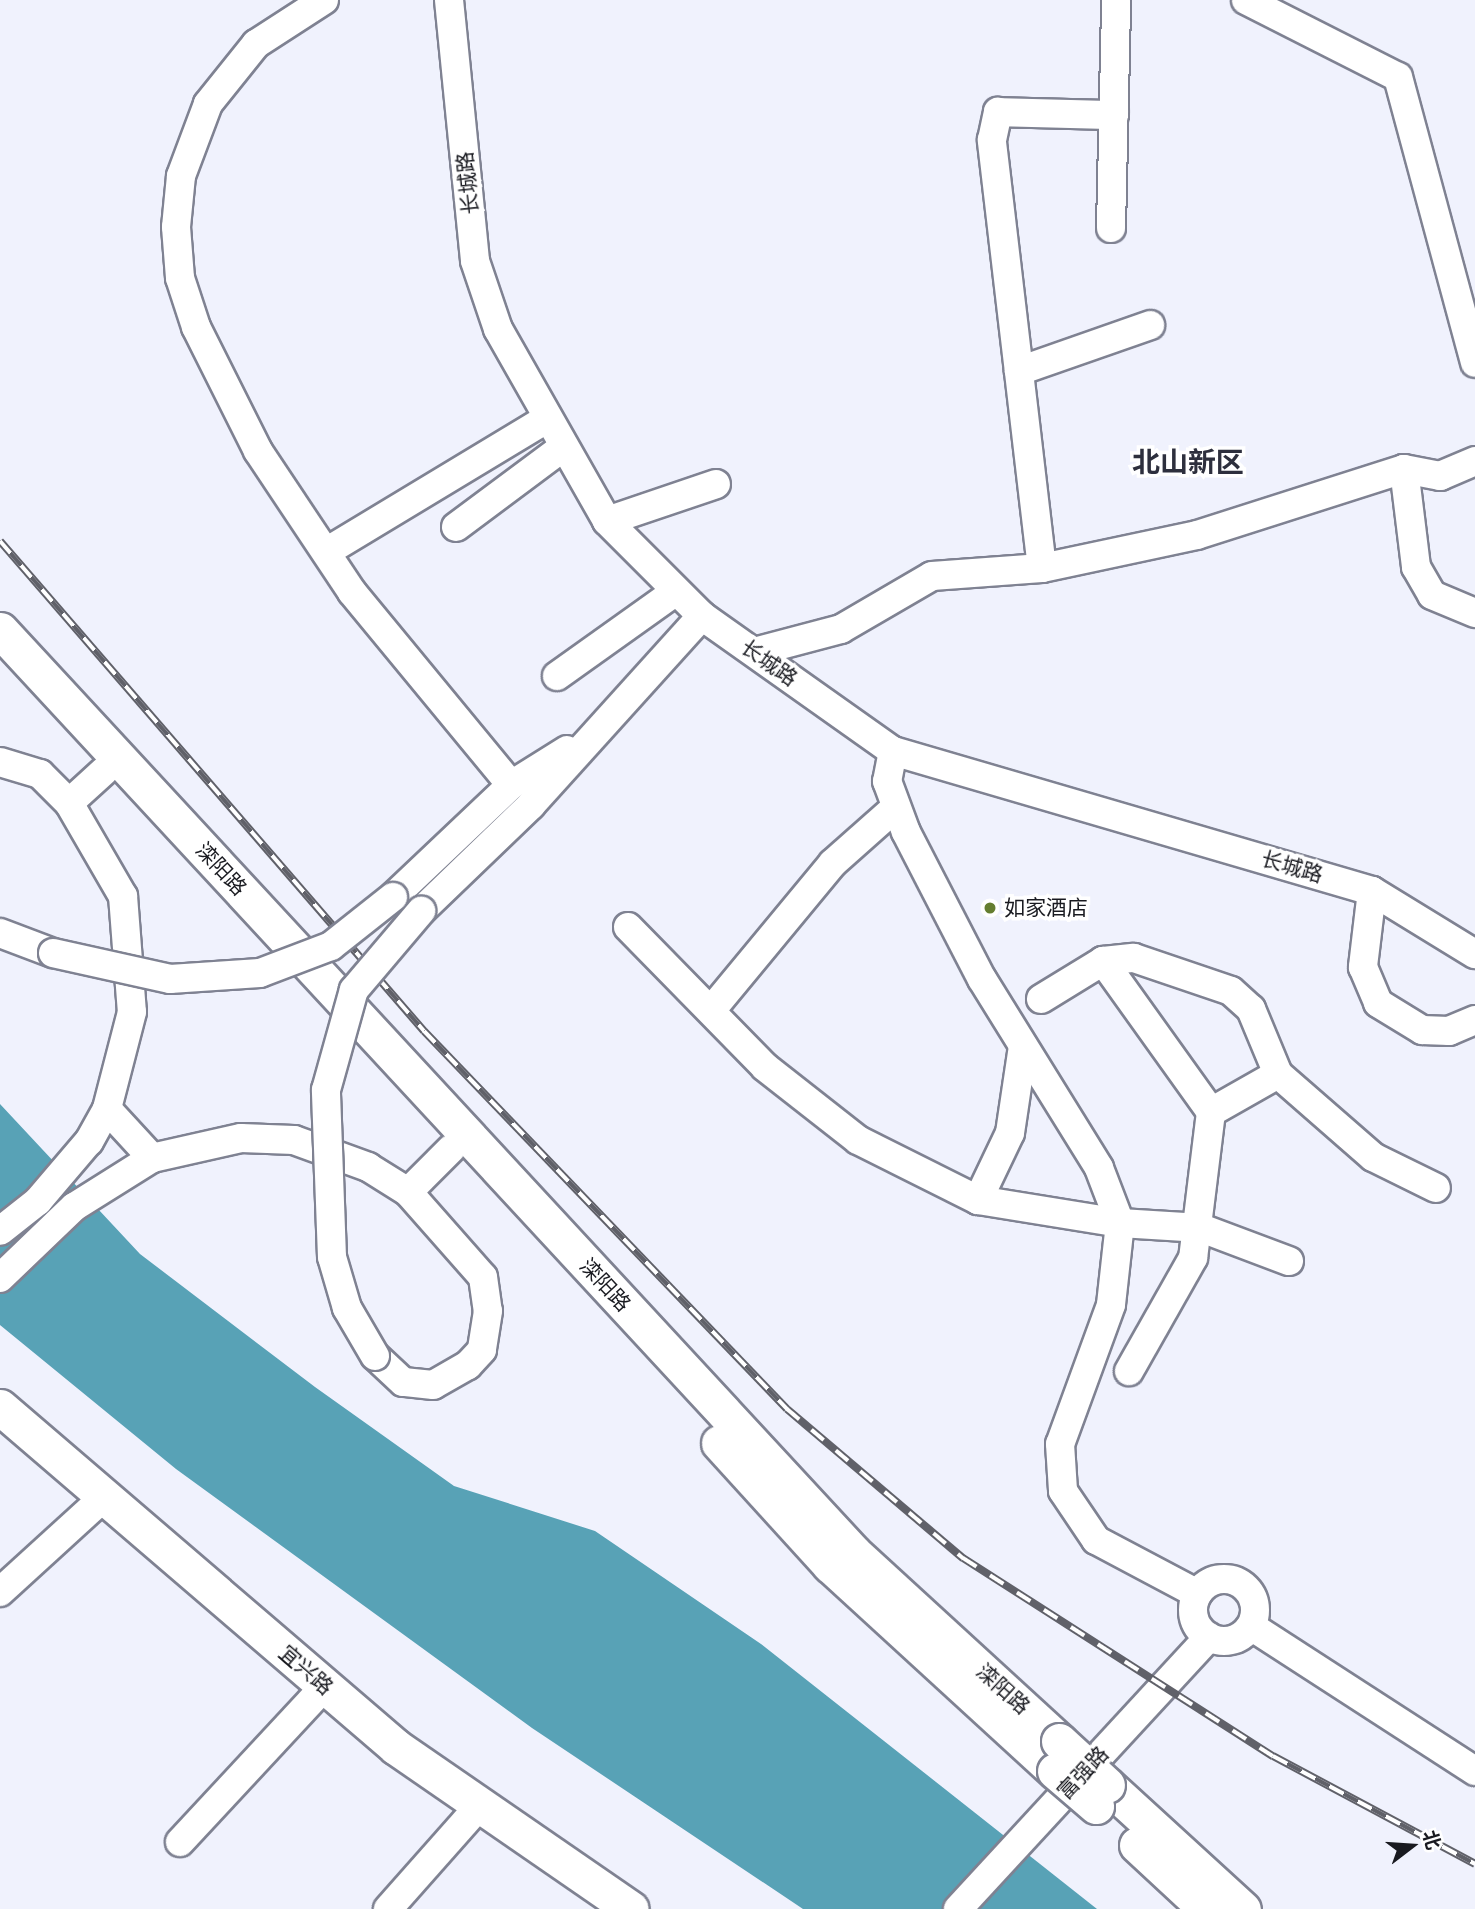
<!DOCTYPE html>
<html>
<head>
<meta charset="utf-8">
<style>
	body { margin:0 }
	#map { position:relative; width:1475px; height:1909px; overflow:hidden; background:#f0f2fd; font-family:"PT Sans","Noto Sans SC",sans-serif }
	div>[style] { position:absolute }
	.water>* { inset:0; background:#58a2b6 }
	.roads { filter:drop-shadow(2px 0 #7f8292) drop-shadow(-2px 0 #7f8292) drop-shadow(0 2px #7f8292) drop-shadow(0 -2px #7f8292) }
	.minor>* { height:28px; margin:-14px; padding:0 14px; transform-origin:14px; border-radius:14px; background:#fff }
	.minor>.ring { margin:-14px; padding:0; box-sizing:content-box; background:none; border:28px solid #fff; border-radius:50% }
	.major>* { height:35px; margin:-17.5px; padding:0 17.5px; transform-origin:17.5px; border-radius:17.5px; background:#fff }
	.rail>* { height:8px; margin-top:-4px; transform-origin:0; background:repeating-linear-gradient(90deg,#fff 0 16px,#606169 0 32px); box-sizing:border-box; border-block:2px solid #606169 }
	.bridges { filter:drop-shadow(2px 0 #7f8292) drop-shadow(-2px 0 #7f8292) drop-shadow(0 2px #7f8292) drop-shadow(0 -2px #7f8292) }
	.minor-bridge>* { height:28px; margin:-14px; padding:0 14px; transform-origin:14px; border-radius:14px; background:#fff }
	.major-bridge>* { height:35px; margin:-17.5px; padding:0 17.5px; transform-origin:17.5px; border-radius:17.5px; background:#fff }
	.dots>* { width:19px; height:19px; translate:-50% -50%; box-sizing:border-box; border:4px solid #fff; border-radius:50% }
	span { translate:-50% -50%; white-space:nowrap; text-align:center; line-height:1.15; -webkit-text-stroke:7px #fff; paint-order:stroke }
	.street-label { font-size:21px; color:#191a20 }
	.poi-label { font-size:21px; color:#191a20 }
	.left { translate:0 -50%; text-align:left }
	.district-label { font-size:28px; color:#2d2f3d; font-weight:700 }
	.north { position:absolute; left:1377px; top:1811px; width:70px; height:70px; -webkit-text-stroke:5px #fff; paint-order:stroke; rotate:73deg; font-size:19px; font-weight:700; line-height:28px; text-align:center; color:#191a20 }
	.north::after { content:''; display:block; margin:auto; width:24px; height:32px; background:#191a20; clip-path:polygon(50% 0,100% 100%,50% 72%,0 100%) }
</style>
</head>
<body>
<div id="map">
	<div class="water">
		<div style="clip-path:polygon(0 1104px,140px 1254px,315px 1387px,454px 1486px,595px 1531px,761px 1644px,1097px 1909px,803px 1909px,532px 1728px,176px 1469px,0 1325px)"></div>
	</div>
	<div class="roads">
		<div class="minor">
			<div style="left:324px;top:0;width:81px;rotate:147.1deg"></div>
			<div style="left:256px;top:44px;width:77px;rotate:128.7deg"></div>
			<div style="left:208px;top:104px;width:77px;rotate:110.6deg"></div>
			<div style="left:181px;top:176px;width:51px;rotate:95.6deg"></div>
			<div style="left:176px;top:227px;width:51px;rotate:85.5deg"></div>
			<div style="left:180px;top:278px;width:52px;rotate:71.9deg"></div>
			<div style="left:196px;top:327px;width:139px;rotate:63.4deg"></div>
			<div style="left:258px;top:451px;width:169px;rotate:56.3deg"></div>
			<div style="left:352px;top:592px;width:250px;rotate:50.5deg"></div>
			<div style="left:449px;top:0;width:262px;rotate:84.3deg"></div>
			<div style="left:475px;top:261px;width:72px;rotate:71.3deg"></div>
			<div style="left:498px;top:329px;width:221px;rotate:60.4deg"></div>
			<div style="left:607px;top:521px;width:134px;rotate:45deg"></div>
			<div style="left:702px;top:616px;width:234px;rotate:35.3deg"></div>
			<div style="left:893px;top:751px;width:499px;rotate:16.3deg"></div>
			<div style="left:1372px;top:891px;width:121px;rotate:31.5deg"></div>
			<div style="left:1246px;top:0;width:170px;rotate:26.9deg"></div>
			<div style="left:1398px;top:77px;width:296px;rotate:74.9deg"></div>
			<div style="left:1111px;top:228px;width:228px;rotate:-88.7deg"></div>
			<div style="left:1019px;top:371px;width:139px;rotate:-19.3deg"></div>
			<div style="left:1404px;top:469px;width:99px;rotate:83deg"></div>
			<div style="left:1416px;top:567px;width:32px;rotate:60deg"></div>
			<div style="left:1432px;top:595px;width:47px;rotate:22.7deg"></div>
			<div style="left:607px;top:521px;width:115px;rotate:-18.7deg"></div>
			<div style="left:456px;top:527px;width:132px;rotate:-36.7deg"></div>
			<div style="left:326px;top:552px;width:256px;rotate:-31.1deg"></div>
			<div style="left:1042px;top:568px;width:431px;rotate:-96.7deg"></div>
			<div style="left:992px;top:140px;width:29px;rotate:-78deg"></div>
			<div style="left:998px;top:112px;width:116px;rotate:1.5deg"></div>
			<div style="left:754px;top:652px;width:90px;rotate:-14.8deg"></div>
			<div style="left:841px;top:629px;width:105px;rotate:-30.2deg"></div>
			<div style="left:932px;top:576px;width:110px;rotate:-4.2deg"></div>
			<div style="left:1042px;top:568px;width:158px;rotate:-12deg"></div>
			<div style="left:1197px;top:535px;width:217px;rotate:-17.7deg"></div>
			<div style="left:1404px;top:469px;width:37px;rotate:11deg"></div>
			<div style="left:1440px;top:476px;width:38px;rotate:-23deg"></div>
			<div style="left:557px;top:676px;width:146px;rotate:-35.5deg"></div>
			<div style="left:893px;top:751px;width:31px;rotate:101deg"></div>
			<div style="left:887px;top:781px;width:54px;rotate:69.6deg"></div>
			<div style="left:906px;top:832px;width:165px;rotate:62.7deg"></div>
			<div style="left:982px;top:979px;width:222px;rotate:58.2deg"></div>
			<div style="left:1099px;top:1168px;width:59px;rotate:69.1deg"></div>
			<div style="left:1120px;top:1223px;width:82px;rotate:96.3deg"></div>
			<div style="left:1111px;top:1305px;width:148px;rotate:110.1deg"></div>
			<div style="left:1060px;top:1444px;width:47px;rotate:86.3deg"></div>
			<div style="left:1063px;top:1491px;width:59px;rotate:56deg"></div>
			<div style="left:1096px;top:1540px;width:115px;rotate:27.9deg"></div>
			<div style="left:0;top:762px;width:42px;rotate:16.7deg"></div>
			<div style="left:40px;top:774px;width:41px;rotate:45deg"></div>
			<div style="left:69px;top:803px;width:108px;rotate:59.9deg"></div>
			<div style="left:123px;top:896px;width:116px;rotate:85.6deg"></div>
			<div style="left:132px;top:1012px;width:100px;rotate:104.5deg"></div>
			<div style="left:107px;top:1109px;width:37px;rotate:119deg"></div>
			<div style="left:89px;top:1141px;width:79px;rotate:130.4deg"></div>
			<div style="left:38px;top:1201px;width:48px;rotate:141.7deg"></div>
			<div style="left:69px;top:803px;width:47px;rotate:-42.4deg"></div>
			<div style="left:1372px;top:891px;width:77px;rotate:96.8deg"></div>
			<div style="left:1363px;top:967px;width:39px;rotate:67deg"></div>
			<div style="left:1378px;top:1003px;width:52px;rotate:31.5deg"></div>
			<div style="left:1422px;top:1030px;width:27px;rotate:2deg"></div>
			<div style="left:1449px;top:1031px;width:28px;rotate:-23deg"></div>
			<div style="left:393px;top:897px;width:163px;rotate:-43.5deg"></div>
			<div style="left:511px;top:785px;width:66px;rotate:-32deg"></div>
			<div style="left:421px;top:911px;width:153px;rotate:-43.9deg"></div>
			<div style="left:531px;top:805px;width:255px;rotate:-47.9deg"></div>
			<div style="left:628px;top:927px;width:196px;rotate:45.6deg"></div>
			<div style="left:765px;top:1067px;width:118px;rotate:38.1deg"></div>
			<div style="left:858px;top:1140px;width:134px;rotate:26.6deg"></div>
			<div style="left:978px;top:1200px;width:144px;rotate:9.2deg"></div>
			<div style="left:1120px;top:1223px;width:81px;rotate:3.5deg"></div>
			<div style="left:1201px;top:1228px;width:94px;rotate:20.6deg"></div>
			<div style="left:0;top:933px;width:57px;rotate:20.7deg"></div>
			<div style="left:1103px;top:961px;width:186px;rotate:54.4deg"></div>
			<div style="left:1211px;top:1112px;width:147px;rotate:97deg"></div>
			<div style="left:1193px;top:1258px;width:130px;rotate:119.5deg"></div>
			<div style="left:1041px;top:999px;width:73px;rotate:-31.5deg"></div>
			<div style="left:1103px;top:961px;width:31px;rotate:-6deg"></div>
			<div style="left:1134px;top:958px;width:102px;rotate:18.8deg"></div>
			<div style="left:1231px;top:991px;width:27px;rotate:42deg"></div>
			<div style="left:1251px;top:1009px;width:70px;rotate:67.4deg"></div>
			<div style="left:713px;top:1008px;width:188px;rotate:-50.4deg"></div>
			<div style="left:833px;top:863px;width:83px;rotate:-41.6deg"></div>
			<div style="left:107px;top:1109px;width:67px;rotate:47.4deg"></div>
			<div style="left:1211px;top:1112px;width:77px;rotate:-29.6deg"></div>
			<div style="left:1278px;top:1074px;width:126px;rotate:41.1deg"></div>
			<div style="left:1373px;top:1157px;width:70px;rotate:26.2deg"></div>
			<div style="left:408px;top:1192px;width:61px;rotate:-45deg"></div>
			<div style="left:978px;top:1200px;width:74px;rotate:-64.5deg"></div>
			<div style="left:1010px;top:1133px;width:88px;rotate:-81.5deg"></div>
			<div style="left:0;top:1278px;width:103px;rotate:-43.8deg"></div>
			<div style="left:74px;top:1207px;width:92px;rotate:-32.1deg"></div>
			<div style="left:152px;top:1158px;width:91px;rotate:-12.7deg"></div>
			<div style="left:241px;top:1138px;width:53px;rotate:2.2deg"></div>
			<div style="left:294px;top:1140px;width:79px;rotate:20deg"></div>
			<div style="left:368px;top:1167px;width:47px;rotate:32deg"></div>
			<div style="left:408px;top:1192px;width:113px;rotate:48.6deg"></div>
			<div style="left:483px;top:1277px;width:34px;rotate:82deg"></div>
			<div style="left:488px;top:1311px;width:39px;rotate:99deg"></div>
			<div style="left:482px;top:1350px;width:21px;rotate:133deg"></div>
			<div style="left:468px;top:1365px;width:40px;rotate:150.3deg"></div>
			<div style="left:433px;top:1385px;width:30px;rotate:-174deg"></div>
			<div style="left:403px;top:1382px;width:38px;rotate:-137deg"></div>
			<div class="ring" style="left:1193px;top:1579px;width:34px;height:34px"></div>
			<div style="left:0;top:1592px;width:141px;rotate:-42.4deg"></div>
			<div style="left:1251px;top:1626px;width:267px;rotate:32.9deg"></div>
			<div style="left:180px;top:1842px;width:213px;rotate:-47.1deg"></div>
			<div style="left:388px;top:1909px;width:139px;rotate:-48.5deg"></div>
			<div style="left:958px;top:1909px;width:370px;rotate:-47.3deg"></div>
		</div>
		<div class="major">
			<div style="left:0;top:630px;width:1257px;rotate:47.22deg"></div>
			<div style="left:854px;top:1553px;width:278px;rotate:42.5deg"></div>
			<div style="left:0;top:1407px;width:522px;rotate:40.65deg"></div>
			<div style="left:396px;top:1747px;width:285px;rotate:34.6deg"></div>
			<div style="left:719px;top:1443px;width:165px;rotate:47.7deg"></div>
			<div style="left:830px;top:1565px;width:305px;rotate:42.5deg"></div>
			<div style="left:1107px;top:1785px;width:184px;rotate:42.4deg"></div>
			<div style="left:1137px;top:1845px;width:94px;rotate:42.8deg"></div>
		</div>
	</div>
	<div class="rail">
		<div style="left:0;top:541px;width:648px;rotate:49.13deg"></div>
		<div style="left:424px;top:1031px;width:524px;rotate:46.16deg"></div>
		<div style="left:787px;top:1409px;width:231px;rotate:40.3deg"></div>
		<div style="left:963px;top:1558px;width:368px;rotate:32.6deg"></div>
		<div style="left:1273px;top:1756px;width:229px;rotate:28.1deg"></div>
	</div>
	<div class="bridges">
		<div class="minor-bridge">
			<div style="left:53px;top:953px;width:120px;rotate:12.5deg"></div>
			<div style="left:170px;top:979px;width:90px;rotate:-3.8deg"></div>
			<div style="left:260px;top:973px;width:76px;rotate:-20.8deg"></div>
			<div style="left:331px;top:946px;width:79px;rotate:-38.3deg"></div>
			<div style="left:375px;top:1356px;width:56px;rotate:-120.3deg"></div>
			<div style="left:347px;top:1308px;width:53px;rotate:-106.4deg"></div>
			<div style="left:332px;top:1257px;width:167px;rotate:-92.1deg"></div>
			<div style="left:326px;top:1090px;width:104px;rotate:-74.4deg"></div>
			<div style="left:354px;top:990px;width:104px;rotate:-49.7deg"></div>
		</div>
		<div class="major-bridge">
			<div style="left:1059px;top:1741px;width:65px;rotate:42.5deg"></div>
			<div style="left:1055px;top:1771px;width:54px;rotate:40.5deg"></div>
		</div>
	</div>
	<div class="dots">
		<div style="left:990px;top:908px;background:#647d30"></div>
	</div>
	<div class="street-label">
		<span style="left:468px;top:183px;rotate:-96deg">长城路</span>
		<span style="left:769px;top:663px;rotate:35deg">长城路</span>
		<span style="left:1292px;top:867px;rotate:16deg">长城路</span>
		<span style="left:221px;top:869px;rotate:47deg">滦阳路</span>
		<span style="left:605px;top:1285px;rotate:47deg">滦阳路</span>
		<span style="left:306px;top:1670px;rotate:41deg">宜兴路</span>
		<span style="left:1003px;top:1689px;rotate:42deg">滦阳路</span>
		<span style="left:1083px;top:1773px;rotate:-47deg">富强路</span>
	</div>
	<div class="poi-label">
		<span class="left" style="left:1004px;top:908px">如家酒店</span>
	</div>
	<div class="district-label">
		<span style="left:1188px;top:462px">北山新区</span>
	</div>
	<div class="north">北</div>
</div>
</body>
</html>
